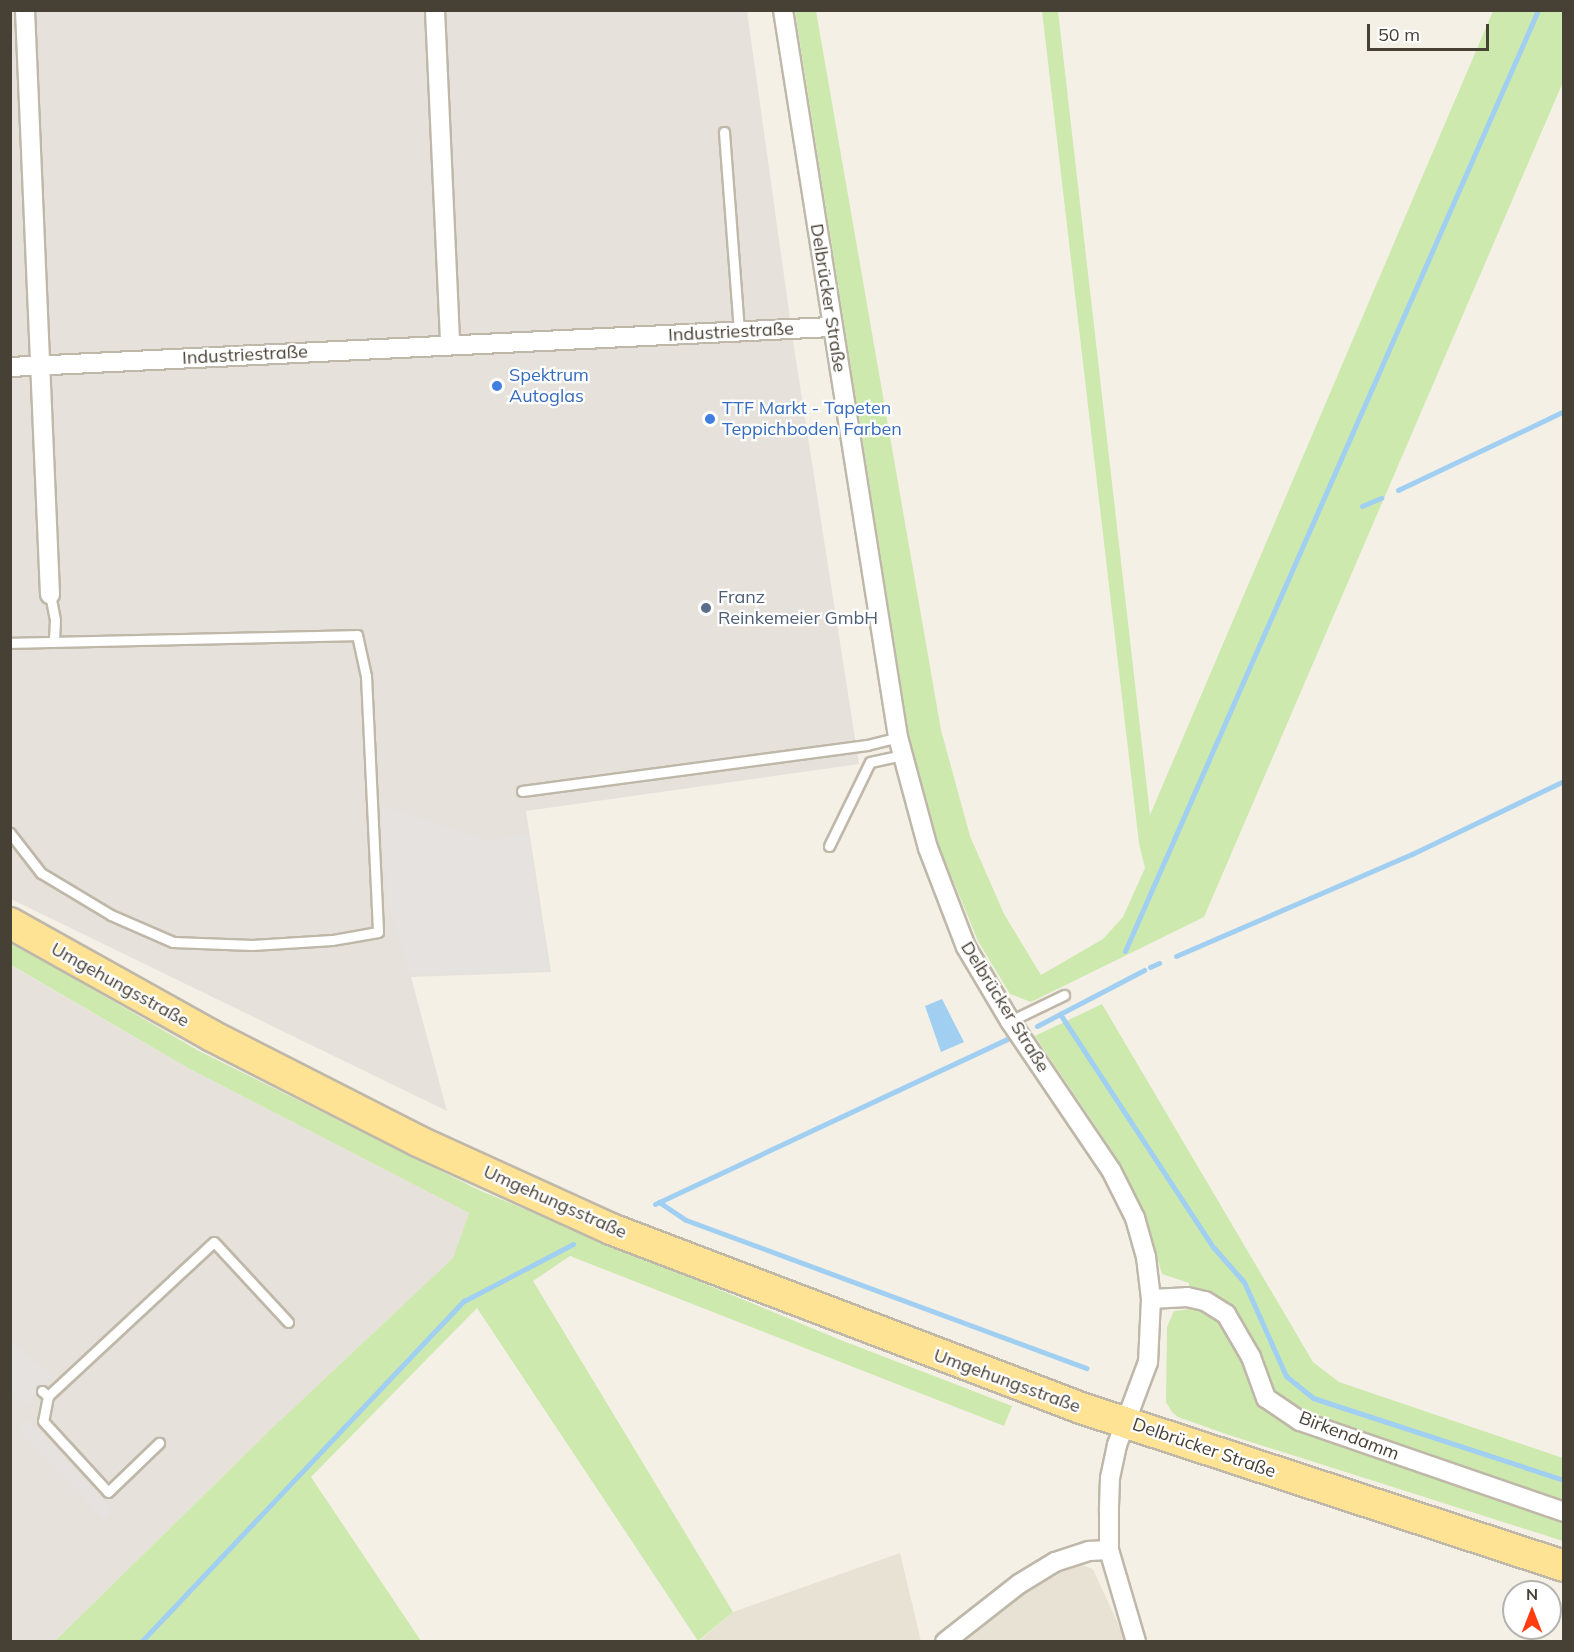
<!DOCTYPE html>
<html>
<head>
<meta charset="utf-8">
<style>
	body { margin:0 }
	#map { position:relative; width:1574px; height:1652px; overflow:hidden; background:#f4f0e6; font-family:Mulish,sans-serif }
	div>[style] { position:absolute }
	.residential>* { inset:0; background:#e8e2d4 }
	.industrial>* { inset:0; background:#e6e1db }
	.green>* { inset:0; background:#cde9ae }
	.parking>* { inset:0; background:#e5e2df }
	.water>* { inset:0; background:#a1cff2 }
	.stream>* { height:5px; margin:-2.5px; padding:0 2.5px; transform-origin:2.5px; border-radius:2.5px; background:#a1cff2 }
	.roads { filter:drop-shadow(2px 0 #bfb8a9) drop-shadow(-2px 0 #bfb8a9) drop-shadow(0 2px #bfb8a9) drop-shadow(0 -2px #bfb8a9) }
	.lane>* { height:9px; margin:-4.5px; padding:0 4.5px; transform-origin:4.5px; border-radius:4.5px; background:#fff }
	.street>* { height:18px; margin:-9px; padding:0 9px; transform-origin:9px; border-radius:9px; background:#fff }
	.primary>* { height:30px; margin:-15px; padding:0 15px; transform-origin:15px; border-radius:15px; background:#ffe394 }
	.dots>* { width:16px; height:16px; translate:-50% -50%; box-sizing:border-box; border:3px solid #fff; border-radius:50% }
	span { translate:-50% -50%; white-space:nowrap; text-align:center; line-height:1.15; -webkit-text-stroke:4.5px #fff; paint-order:stroke }
	.street-label { font-size:18px; color:#474035 }
	.shop-label { font-size:18px; color:#366cbe }
	.left { translate:0 -50%; text-align:left }
	.service-label { font-size:18px; color:#4e5e75 }
	.frame { position:absolute; inset:0; border:12px solid #474035; pointer-events:none }
	.north { position:absolute; left:1502px; top:1580px; width:60px; height:60px; box-sizing:border-box; background:#fff; border:2px solid #b5b3ae; border-radius:50%; rotate:0deg; font-size:16px; font-weight:700; line-height:24px; text-align:center; color:#474035 }
	.north::after { content:''; display:block; margin:auto; width:21px; height:27px; background:#ff3c12; clip-path:polygon(50% 0,100% 100%,50% 72%,0 100%) }
	.scale { position:absolute; left:1367px; top:24px; width:122px; height:27px; box-sizing:border-box; border:3px solid #474035; border-top:0; padding-left:8px; font-size:18px; line-height:21px; white-space:nowrap; color:#474035; -webkit-text-stroke:4px #fff; paint-order:stroke }
</style>
</head>
<body>
<div id="map">
	<div class="residential">
		<div style="clip-path:polygon(900px 1553px,921px 1641px,698px 1642px,733px 1612px)"></div>
		<div style="clip-path:polygon(1079px 1564px,1093px 1569px,1126px 1641px,956px 1642px,1021px 1592px,1056px 1569px)"></div>
	</div>
	<div class="industrial">
		<div style="clip-path:polygon(10px 11px,747px 11px,795px 354px,859px 764px,526px 811px,551px 972px,411px 977px,447px 1111px,11px 899px)"></div>
		<div style="clip-path:polygon(10px 965px,188px 1068px,469px 1213px,453px 1258px,268px 1432px,55px 1641px,11px 1641px)"></div>
	</div>
	<div class="green">
		<div style="clip-path:polygon(795px 11px,816px 11px,941px 730px,970px 836px,1004px 914px,1041px 975px,1103px 939px,1123px 917px,1145px 868px,1139px 843px,1042px 11px,1058px 11px,1150px 815px,1493px 11px,1563px 11px,1563px 82px,1204px 917px,1031px 1002px,1010px 994px,978px 941px,939px 846px,909px 735px)"></div>
		<div style="clip-path:polygon(11px 942px,199px 1051px,481px 1191px,838px 1339px,1012px 1406px,1004px 1426px,570px 1256px,533px 1281px,733px 1612px,698px 1641px,477px 1308px,311px 1477px,421px 1641px,55px 1641px,268px 1432px,453px 1258px,469px 1213px,188px 1068px,11px 965px)"></div>
		<div style="clip-path:polygon(1102px 1004px,1313px 1362px,1339px 1382px,1563px 1458px,1563px 1541px,1229px 1435px,1178px 1417px,1172px 1412px,1166px 1402px,1167px 1327px,1174px 1311px,1191px 1309px,1189px 1283px,1162px 1274px,1144px 1213px,1121px 1164px,1035px 1036px)"></div>
	</div>
	<div class="parking">
		<div style="clip-path:polygon(381px 805px,489px 840px,528px 834px,549px 970px,410px 974px,387px 901px)"></div>
		<div style="clip-path:polygon(10px 1342px,54px 1375px,26px 1405px,11px 1393px)"></div>
		<div style="clip-path:polygon(26px 1420px,113px 1510px,104px 1519px,17px 1429px)"></div>
	</div>
	<div class="water">
		<div style="clip-path:polygon(942px 999px,964px 1042px,941px 1052px,925px 1006px)"></div>
	</div>
	<div class="stream">
		<div style="left:1398px;top:490px;width:184px;rotate:-25.4deg"></div>
		<div style="left:1362px;top:506px;width:21px;rotate:-23deg"></div>
		<div style="left:1125px;top:951px;width:1028px;rotate:-66.3deg"></div>
		<div style="left:1176px;top:956px;width:257px;rotate:-23.4deg"></div>
		<div style="left:1412px;top:854px;width:169px;rotate:-25.7deg"></div>
		<div style="left:1150px;top:967px;width:10px;rotate:-24deg"></div>
		<div style="left:1060px;top:1014px;width:280px;rotate:56.7deg"></div>
		<div style="left:1214px;top:1248px;width:45px;rotate:48.6deg"></div>
		<div style="left:1244px;top:1282px;width:103px;rotate:65.9deg"></div>
		<div style="left:1286px;top:1376px;width:35px;rotate:39deg"></div>
		<div style="left:1313px;top:1398px;width:264px;rotate:18.1deg"></div>
		<div style="left:1037px;top:1026px;width:121px;rotate:-27.6deg"></div>
		<div style="left:659px;top:1202px;width:32px;rotate:34deg"></div>
		<div style="left:686px;top:1220px;width:427px;rotate:20.3deg"></div>
		<div style="left:655px;top:1204px;width:391px;rotate:-25.1deg"></div>
		<div style="left:141px;top:1642px;width:470px;rotate:-46.6deg"></div>
		<div style="left:464px;top:1301px;width:123px;rotate:-27.6deg"></div>
	</div>
	<div class="roads">
		<div class="lane">
			<div style="left:724px;top:132px;width:200px;rotate:85.7deg"></div>
			<div style="left:50px;top:594px;width:26px;rotate:79deg"></div>
			<div style="left:55px;top:620px;width:22px;rotate:93deg"></div>
			<div style="left:10px;top:643px;width:347px;rotate:-1.3deg"></div>
			<div style="left:357px;top:635px;width:42px;rotate:77.6deg"></div>
			<div style="left:366px;top:676px;width:256px;rotate:87.3deg"></div>
			<div style="left:378px;top:932px;width:47px;rotate:170.1deg"></div>
			<div style="left:332px;top:940px;width:80px;rotate:176.4deg"></div>
			<div style="left:252px;top:945px;width:79px;rotate:-177.8deg"></div>
			<div style="left:173px;top:942px;width:68px;rotate:-156.5deg"></div>
			<div style="left:111px;top:915px;width:82px;rotate:-149deg"></div>
			<div style="left:41px;top:873px;width:51px;rotate:-127.8deg"></div>
			<div style="left:522px;top:791px;width:348px;rotate:-7.6deg"></div>
			<div style="left:867px;top:745px;width:32px;rotate:-14deg"></div>
			<div style="left:829px;top:846px;width:93px;rotate:-64deg"></div>
			<div style="left:870px;top:762px;width:34px;rotate:-12deg"></div>
			<div style="left:1010px;top:1021px;width:60px;rotate:-25.7deg"></div>
			<div style="left:42px;top:1391px;width:8px;rotate:40deg"></div>
			<div style="left:48px;top:1396px;width:226px;rotate:-42.9deg"></div>
			<div style="left:214px;top:1242px;width:109px;rotate:47.2deg"></div>
			<div style="left:48px;top:1396px;width:25px;rotate:101deg"></div>
			<div style="left:43px;top:1421px;width:96px;rotate:47.5deg"></div>
			<div style="left:108px;top:1492px;width:71px;rotate:-43.9deg"></div>
		</div>
		<div class="street">
			<div style="left:25px;top:10px;width:585px;rotate:87.55deg"></div>
			<div style="left:435px;top:10px;width:335px;rotate:87.4deg"></div>
			<div style="left:783px;top:10px;width:736px;rotate:81.01deg"></div>
			<div style="left:898px;top:737px;width:115px;rotate:74.9deg"></div>
			<div style="left:928px;top:848px;width:106px;rotate:69deg"></div>
			<div style="left:966px;top:947px;width:86px;rotate:59.3deg"></div>
			<div style="left:1010px;top:1021px;width:180px;rotate:55.9deg"></div>
			<div style="left:1111px;top:1170px;width:54px;rotate:63.4deg"></div>
			<div style="left:1135px;top:1218px;width:41px;rotate:74.2deg"></div>
			<div style="left:1146px;top:1257px;width:42px;rotate:83.2deg"></div>
			<div style="left:1151px;top:1299px;width:63px;rotate:92.7deg"></div>
			<div style="left:1148px;top:1362px;width:89px;rotate:110.5deg"></div>
			<div style="left:1117px;top:1445px;width:34px;rotate:102deg"></div>
			<div style="left:1110px;top:1478px;width:33px;rotate:92deg"></div>
			<div style="left:1109px;top:1511px;width:39px;rotate:90deg"></div>
			<div style="left:1109px;top:1550px;width:96px;rotate:73.6deg"></div>
			<div style="left:10px;top:367px;width:823px;rotate:-2.79deg"></div>
			<div style="left:1151px;top:1299px;width:36px;rotate:-3deg"></div>
			<div style="left:1187px;top:1297px;width:18px;rotate:13deg"></div>
			<div style="left:1205px;top:1301px;width:25px;rotate:32deg"></div>
			<div style="left:1226px;top:1314px;width:50px;rotate:59.8deg"></div>
			<div style="left:1251px;top:1357px;width:44px;rotate:69.9deg"></div>
			<div style="left:1266px;top:1398px;width:41px;rotate:34.1deg"></div>
			<div style="left:1300px;top:1421px;width:279px;rotate:19deg"></div>
			<div style="left:945px;top:1642px;width:94px;rotate:-38.1deg"></div>
			<div style="left:1019px;top:1584px;width:42px;rotate:-31.4deg"></div>
			<div style="left:1055px;top:1562px;width:36px;rotate:-18deg"></div>
			<div style="left:1089px;top:1551px;width:20px;rotate:-3deg"></div>
		</div>
		<div class="primary">
			<div style="left:10px;top:923px;width:231px;rotate:29.2deg"></div>
			<div style="left:212px;top:1036px;width:231px;rotate:27deg"></div>
			<div style="left:418px;top:1141px;width:212px;rotate:24.5deg"></div>
			<div style="left:611px;top:1229px;width:503px;rotate:20.85deg"></div>
			<div style="left:1081px;top:1408px;width:508px;rotate:18.11deg"></div>
		</div>
	</div>
	<div class="dots">
		<div style="left:497px;top:386px;background:#3f7fe0"></div>
		<div style="left:710px;top:419px;background:#3f7fe0"></div>
		<div style="left:706px;top:608px;background:#5c6f8a"></div>
	</div>
	<div class="street-label">
		<span style="left:828px;top:298px;rotate:81deg">Delbrücker Straße</span>
		<span style="left:731px;top:332px;rotate:-3deg">Industriestraße</span>
		<span style="left:245px;top:355px;rotate:-3deg">Industriestraße</span>
		<span style="left:120px;top:985px;rotate:29deg">Umgehungsstraße</span>
		<span style="left:1005px;top:1007px;rotate:58deg">Delbrücker Straße</span>
		<span style="left:555px;top:1202px;rotate:24deg">Umgehungsstraße</span>
		<span style="left:1007px;top:1381px;rotate:20deg">Umgehungsstraße</span>
		<span style="left:1349px;top:1436px;rotate:21deg">Birkendamm</span>
		<span style="left:1204px;top:1448px;rotate:19deg">Delbrücker Straße</span>
	</div>
	<div class="shop-label">
		<span class="left" style="left:509px;top:386px">Spektrum<br>Autoglas</span>
		<span class="left" style="left:722px;top:419px">TTF Markt - Tapeten<br>Teppichboden Farben</span>
	</div>
	<div class="service-label">
		<span class="left" style="left:718px;top:608px">Franz<br>Reinkemeier GmbH</span>
	</div>
	<div class="frame"></div>
	<div class="north">N</div>
	<div class="scale">50 m</div>
</div>
</body>
</html>
